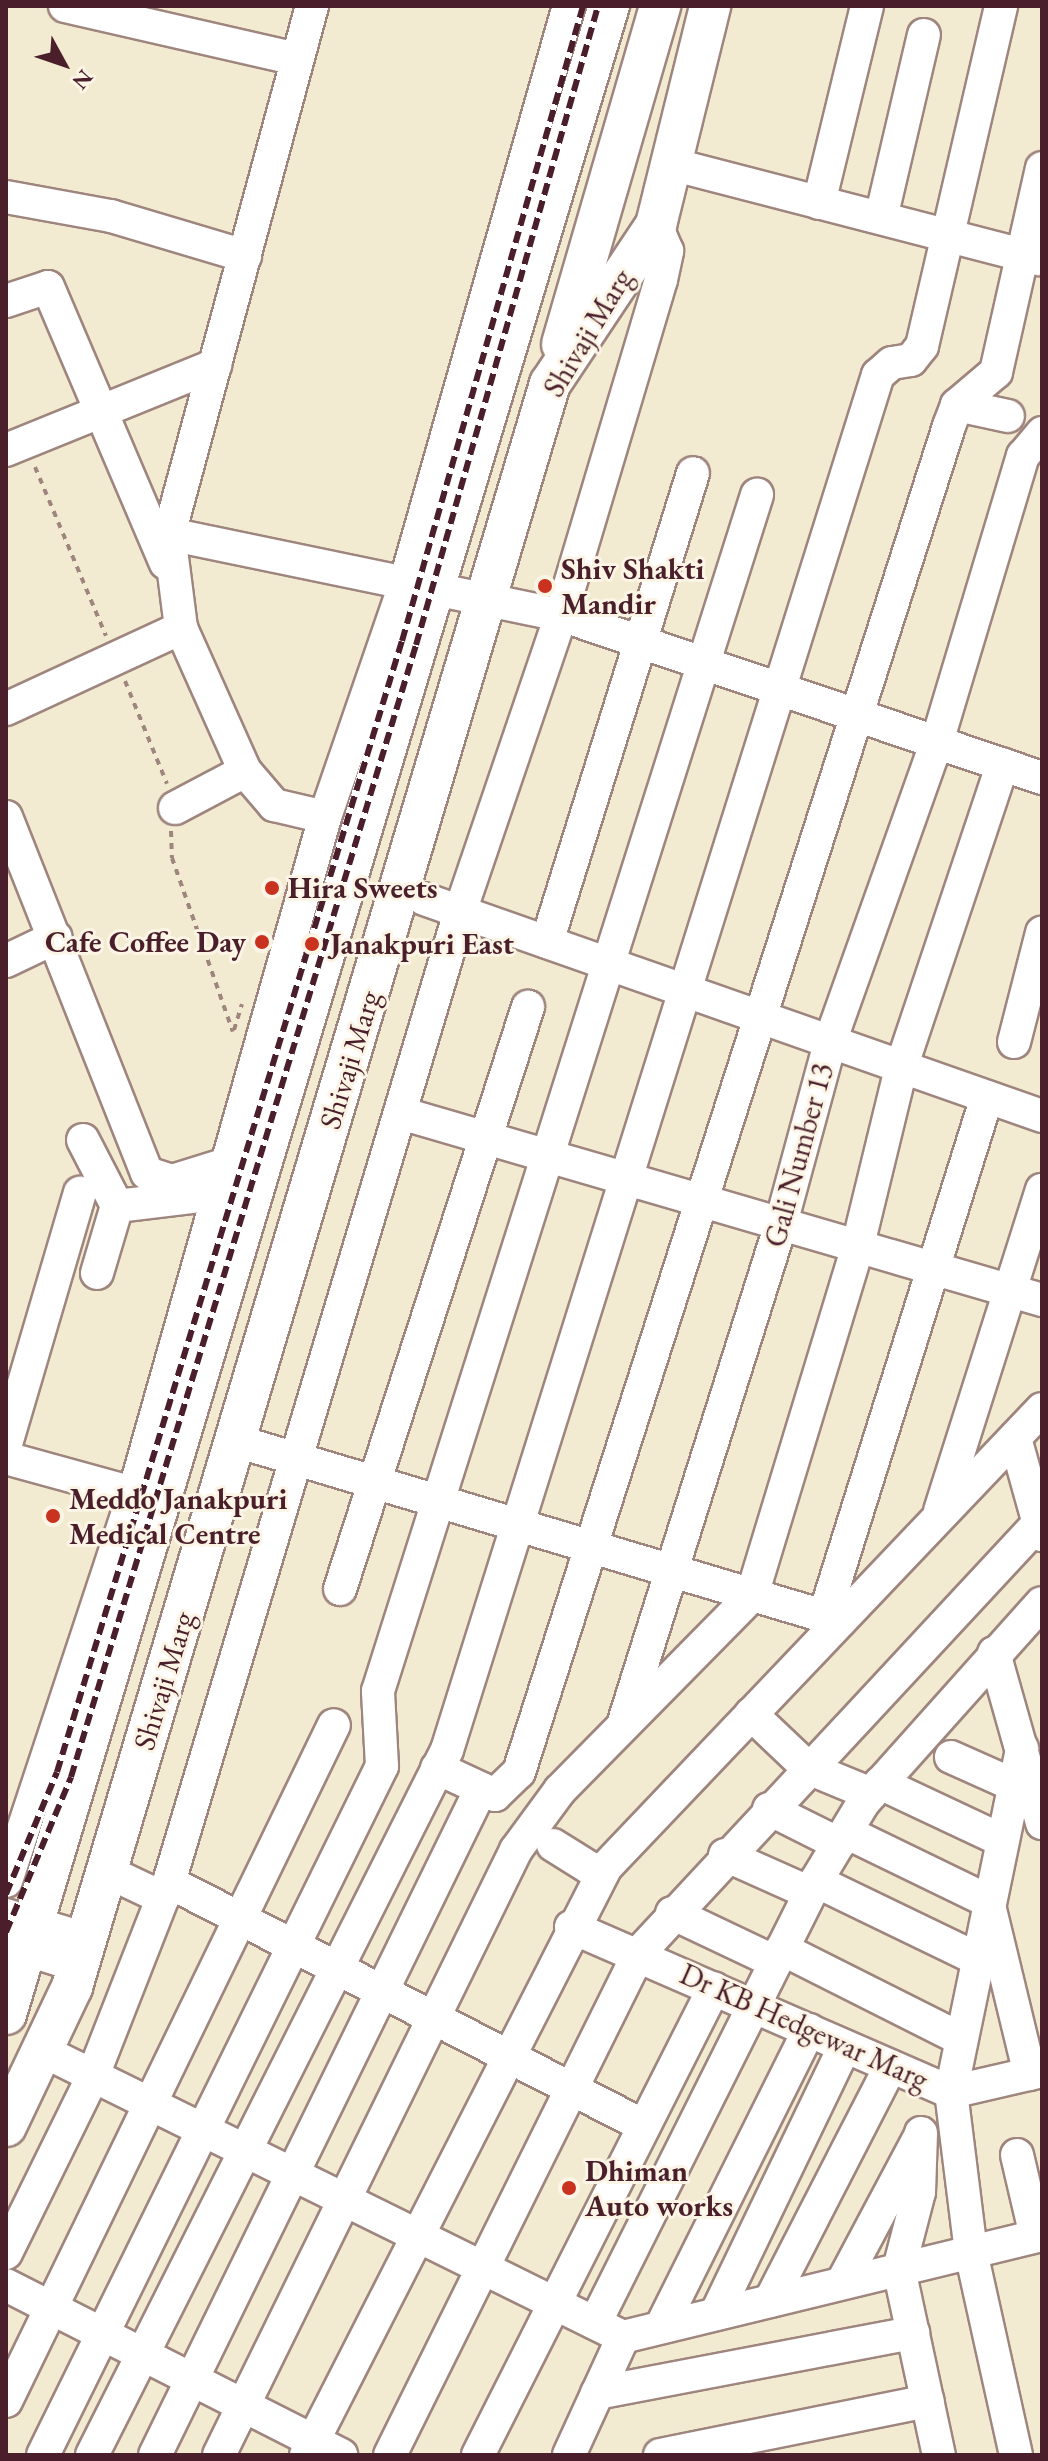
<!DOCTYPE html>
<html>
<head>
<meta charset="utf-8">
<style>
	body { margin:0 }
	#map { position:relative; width:1048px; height:2461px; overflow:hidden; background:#f3ebd1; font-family:"EB Garamond",serif }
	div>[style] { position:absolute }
	.path>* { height:4px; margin-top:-2px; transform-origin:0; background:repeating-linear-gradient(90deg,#9e857e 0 6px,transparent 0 12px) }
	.roads { filter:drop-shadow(2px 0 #9e857e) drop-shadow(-2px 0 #9e857e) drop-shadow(0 2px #9e857e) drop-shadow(0 -2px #9e857e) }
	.minor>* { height:32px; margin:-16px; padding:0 16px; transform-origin:16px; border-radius:16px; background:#fff }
	.major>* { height:40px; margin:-20px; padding:0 20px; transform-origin:20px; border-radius:20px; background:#fff }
	.rail>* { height:6px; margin-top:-3px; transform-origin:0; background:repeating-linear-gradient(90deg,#4a1f2b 0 12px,transparent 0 18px) }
	.dots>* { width:22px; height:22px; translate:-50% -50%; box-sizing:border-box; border:4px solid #fcf5e5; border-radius:50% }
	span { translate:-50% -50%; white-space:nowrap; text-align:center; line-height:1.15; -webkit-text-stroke:6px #fcf5e5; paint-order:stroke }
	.street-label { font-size:30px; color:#4a1f2b }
	.poi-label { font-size:30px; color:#4a1f2b; font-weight:700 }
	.left { translate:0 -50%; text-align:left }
	.right { translate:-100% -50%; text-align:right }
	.frame { position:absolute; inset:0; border:8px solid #4a1f2b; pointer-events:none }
	.north { position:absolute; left:24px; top:24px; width:80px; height:80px; -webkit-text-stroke:6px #fcf5e5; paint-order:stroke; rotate:130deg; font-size:22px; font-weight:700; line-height:32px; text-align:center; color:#4a1f2b }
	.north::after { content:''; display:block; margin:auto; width:28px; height:36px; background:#4a1f2b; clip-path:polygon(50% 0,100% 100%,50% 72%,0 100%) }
</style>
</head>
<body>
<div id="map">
	<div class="path">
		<div style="left:35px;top:467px;width:183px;rotate:67.2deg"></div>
		<div style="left:125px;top:681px;width:111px;rotate:67.8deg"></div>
		<div style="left:171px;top:831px;width:27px;rotate:88deg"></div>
		<div style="left:172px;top:858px;width:184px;rotate:70.7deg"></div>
		<div style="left:234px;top:1030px;width:27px;rotate:-73deg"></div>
	</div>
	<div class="roads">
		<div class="minor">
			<div style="left:65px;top:6px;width:238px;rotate:12.9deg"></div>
			<div style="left:312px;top:6px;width:547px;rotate:105.15deg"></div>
			<div style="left:169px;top:534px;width:95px;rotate:82.7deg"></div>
			<div style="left:181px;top:628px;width:157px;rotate:65.9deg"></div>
			<div style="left:245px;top:771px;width:45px;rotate:49.5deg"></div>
			<div style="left:274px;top:805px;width:52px;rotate:13.2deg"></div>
			<div style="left:325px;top:817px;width:243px;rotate:-71deg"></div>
			<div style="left:404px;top:587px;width:604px;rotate:-74.15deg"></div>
			<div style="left:671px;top:164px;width:380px;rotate:14.5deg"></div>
			<div style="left:6px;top:197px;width:107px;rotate:10.3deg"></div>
			<div style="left:111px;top:216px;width:140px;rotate:16.6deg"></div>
			<div style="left:819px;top:203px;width:203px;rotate:-76.3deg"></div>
			<div style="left:881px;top:218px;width:188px;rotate:-76.8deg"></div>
			<div style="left:6px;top:301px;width:44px;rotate:-18.4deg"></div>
			<div style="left:48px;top:287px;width:300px;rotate:66.9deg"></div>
			<div style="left:957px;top:405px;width:52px;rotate:12.2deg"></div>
			<div style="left:6px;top:450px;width:226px;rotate:-22.1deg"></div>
			<div style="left:169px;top:534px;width:400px;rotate:11.7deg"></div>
			<div style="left:561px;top:615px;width:508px;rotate:18.72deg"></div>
			<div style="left:6px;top:709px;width:193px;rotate:-24.8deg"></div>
			<div style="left:175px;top:808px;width:79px;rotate:-27.9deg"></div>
			<div style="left:6px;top:817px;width:383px;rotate:68.4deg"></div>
			<div style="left:147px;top:1173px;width:26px;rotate:18deg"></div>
			<div style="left:172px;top:1181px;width:53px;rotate:-17.4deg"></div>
			<div style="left:223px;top:1165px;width:14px;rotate:17deg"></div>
			<div style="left:424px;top:899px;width:655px;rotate:19.35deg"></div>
			<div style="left:547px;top:942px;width:491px;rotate:-72.7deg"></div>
			<div style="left:6px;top:961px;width:55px;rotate:-25.6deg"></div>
			<div style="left:1014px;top:1042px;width:113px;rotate:-75.6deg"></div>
			<div style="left:404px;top:1114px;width:665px;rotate:16.25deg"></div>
			<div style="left:83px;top:1140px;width:74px;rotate:62.7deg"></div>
			<div style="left:97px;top:1273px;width:70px;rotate:-73.4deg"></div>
			<div style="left:117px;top:1206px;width:77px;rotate:-6.8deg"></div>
			<div style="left:1015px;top:1438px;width:101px;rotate:74.4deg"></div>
			<div style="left:236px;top:1441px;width:630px;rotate:16.59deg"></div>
			<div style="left:6px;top:1444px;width:262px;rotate:-73.6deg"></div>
			<div style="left:6px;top:1458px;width:155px;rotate:15.4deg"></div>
			<div style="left:940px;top:1511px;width:337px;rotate:-72.4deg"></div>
			<div style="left:340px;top:1589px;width:612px;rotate:-72.1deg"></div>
			<div style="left:824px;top:1617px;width:545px;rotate:-72.6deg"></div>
			<div style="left:994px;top:1653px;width:177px;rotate:74.2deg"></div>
			<div style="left:751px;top:1714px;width:79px;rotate:43.5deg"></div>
			<div style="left:808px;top:1768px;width:68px;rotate:22.4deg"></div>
			<div style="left:623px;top:1725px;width:522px;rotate:-72.5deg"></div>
			<div style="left:780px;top:1227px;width:195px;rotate:-74.8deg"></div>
			<div style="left:831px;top:1039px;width:315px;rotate:-70.4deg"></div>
			<div style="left:937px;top:742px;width:299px;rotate:-73.3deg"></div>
			<div style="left:1023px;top:456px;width:30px;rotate:-50deg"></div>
			<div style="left:951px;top:1757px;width:69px;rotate:24deg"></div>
			<div style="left:437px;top:1768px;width:64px;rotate:25deg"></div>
			<div style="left:495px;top:1795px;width:33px;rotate:-44deg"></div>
			<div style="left:519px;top:1772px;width:1413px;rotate:-72.28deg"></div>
			<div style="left:949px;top:426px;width:22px;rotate:-69deg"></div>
			<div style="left:957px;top:405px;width:51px;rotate:-40.2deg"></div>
			<div style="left:996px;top:372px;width:209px;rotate:-77.3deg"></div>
			<div style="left:880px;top:1783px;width:134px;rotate:25.2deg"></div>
			<div style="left:769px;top:1809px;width:78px;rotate:26.6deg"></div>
			<div style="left:846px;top:1832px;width:158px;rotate:25.9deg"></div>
			<div style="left:988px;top:1901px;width:178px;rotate:76.4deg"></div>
			<div style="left:553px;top:1845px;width:57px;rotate:32deg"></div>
			<div style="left:725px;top:1855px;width:93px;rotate:24.1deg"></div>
			<div style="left:106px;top:1871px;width:63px;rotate:25.3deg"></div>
			<div style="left:6px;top:1881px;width:409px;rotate:-71.7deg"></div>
			<div style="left:134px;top:1493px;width:702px;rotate:-74.22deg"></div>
			<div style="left:816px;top:1881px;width:177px;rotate:25.8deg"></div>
			<div style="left:169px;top:1882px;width:534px;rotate:27.19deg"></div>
			<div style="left:672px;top:1913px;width:114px;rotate:25.4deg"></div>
			<div style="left:6px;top:1915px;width:84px;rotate:16.7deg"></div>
			<div style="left:571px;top:1927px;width:414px;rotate:23.5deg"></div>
			<div style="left:951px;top:2092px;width:93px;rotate:-13deg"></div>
			<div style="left:6px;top:1943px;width:77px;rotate:17.5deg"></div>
			<div style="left:782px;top:1949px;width:198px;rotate:26.7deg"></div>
			<div style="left:45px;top:2052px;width:644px;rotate:26.25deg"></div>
			<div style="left:623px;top:2337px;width:431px;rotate:-13.7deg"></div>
			<div style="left:921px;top:2133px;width:59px;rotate:91.9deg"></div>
			<div style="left:919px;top:2192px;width:80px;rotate:104.6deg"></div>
			<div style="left:899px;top:2269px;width:190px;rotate:77.9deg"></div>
			<div style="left:1017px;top:2155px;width:83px;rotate:76.8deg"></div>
			<div style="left:6px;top:2253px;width:195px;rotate:-63.8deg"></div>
			<div style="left:92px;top:2078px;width:211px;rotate:-68.6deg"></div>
			<div style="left:169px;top:1882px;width:1013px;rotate:-73.3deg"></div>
			<div style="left:460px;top:912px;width:314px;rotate:-71.2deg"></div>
			<div style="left:561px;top:615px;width:350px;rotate:-73.4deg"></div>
			<div style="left:661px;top:280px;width:30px;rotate:-78deg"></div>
			<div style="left:667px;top:251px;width:28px;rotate:-113deg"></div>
			<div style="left:842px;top:2283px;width:164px;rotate:-62deg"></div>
			<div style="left:6px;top:2285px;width:376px;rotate:26.9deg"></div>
			<div style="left:770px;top:2301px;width:264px;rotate:-62.8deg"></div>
			<div style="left:716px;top:2314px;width:297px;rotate:-64.3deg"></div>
			<div style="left:595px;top:2323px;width:494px;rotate:-63.4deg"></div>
			<div style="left:816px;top:1881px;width:91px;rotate:-58.9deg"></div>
			<div style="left:863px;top:1803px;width:268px;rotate:-48.2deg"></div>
			<div style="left:661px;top:2327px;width:332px;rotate:-63.5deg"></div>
			<div style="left:597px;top:2393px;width:322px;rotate:-10.8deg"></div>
			<div style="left:6px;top:2401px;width:751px;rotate:-64.12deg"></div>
			<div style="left:43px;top:2455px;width:768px;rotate:-63.8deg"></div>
			<div style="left:382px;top:1766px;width:75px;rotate:-93.1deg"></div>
			<div style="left:378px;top:1691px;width:1255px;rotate:-72.42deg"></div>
			<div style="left:92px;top:2455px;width:789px;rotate:-63.27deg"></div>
			<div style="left:447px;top:1750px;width:1441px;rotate:-72.6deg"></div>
			<div style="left:878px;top:375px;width:18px;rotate:-41deg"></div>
			<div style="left:892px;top:363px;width:19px;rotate:-9deg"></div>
			<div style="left:911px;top:360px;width:18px;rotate:-52deg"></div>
			<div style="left:922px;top:346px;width:349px;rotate:-76.9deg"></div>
			<div style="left:155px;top:2455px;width:742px;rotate:-63.92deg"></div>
			<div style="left:219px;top:2455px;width:674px;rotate:-63.85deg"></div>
			<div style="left:516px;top:1850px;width:74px;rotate:-53.7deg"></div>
			<div style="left:560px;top:1790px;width:274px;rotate:-45.4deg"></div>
			<div style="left:752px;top:1595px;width:362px;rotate:-73.1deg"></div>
			<div style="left:857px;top:1249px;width:189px;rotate:-76.3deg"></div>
			<div style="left:902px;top:1065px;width:317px;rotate:-71.5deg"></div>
			<div style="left:306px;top:2455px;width:660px;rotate:-62.97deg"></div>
			<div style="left:606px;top:1867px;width:632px;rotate:-46.41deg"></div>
			<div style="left:390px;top:2455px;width:560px;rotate:-63.62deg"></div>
			<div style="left:639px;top:1953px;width:587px;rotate:-47.07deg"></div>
			<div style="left:478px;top:2455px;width:523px;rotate:-63.19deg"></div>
			<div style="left:569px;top:2455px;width:130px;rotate:-65.4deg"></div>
			<div style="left:660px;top:2455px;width:273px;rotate:-11.4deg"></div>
			<div style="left:1016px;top:2455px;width:208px;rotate:-102.5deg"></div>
			<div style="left:971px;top:2252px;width:161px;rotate:-97.1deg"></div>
			<div style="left:951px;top:2092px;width:351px;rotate:-78.3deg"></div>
		</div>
		<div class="major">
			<div style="left:562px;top:344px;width:352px;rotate:-73.8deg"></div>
			<div style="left:6px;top:2014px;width:2097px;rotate:-73.29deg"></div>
			<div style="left:6px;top:2126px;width:154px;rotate:-64.6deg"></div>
			<div style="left:72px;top:1987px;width:1673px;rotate:-73.4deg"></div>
			<div style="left:550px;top:384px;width:191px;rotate:-56.3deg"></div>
			<div style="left:656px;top:225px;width:226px;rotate:-76.1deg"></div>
		</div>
	</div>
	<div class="rail">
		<div style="left:6px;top:1894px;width:132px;rotate:-67.3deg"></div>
		<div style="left:57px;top:1772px;width:1182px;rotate:-73.04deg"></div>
		<div style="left:402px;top:641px;width:660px;rotate:-74.09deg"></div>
		<div style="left:6px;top:1932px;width:168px;rotate:-67.2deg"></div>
		<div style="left:71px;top:1777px;width:1183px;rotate:-73.05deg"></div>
		<div style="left:416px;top:645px;width:664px;rotate:-74.1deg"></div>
	</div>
	<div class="dots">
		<div style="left:545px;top:586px;background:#c8321e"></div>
		<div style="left:272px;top:888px;background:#c8321e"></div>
		<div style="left:262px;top:942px;background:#c8321e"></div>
		<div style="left:312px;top:944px;background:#c8321e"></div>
		<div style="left:53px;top:1516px;background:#c8321e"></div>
		<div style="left:569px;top:2188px;background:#c8321e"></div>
	</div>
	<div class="street-label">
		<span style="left:588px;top:333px;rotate:-59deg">Shivaji Marg</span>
		<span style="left:350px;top:1060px;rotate:-73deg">Shivaji Marg</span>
		<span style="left:799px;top:1155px;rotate:-75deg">Gali Number 13</span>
		<span style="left:164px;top:1681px;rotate:-73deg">Shivaji Marg</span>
		<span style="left:804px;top:2027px;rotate:24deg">Dr KB Hedgewar Marg</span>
	</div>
	<div class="poi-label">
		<span class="left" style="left:561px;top:586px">Shiv Shakti<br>Mandir</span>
		<span class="left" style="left:288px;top:888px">Hira Sweets</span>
		<span class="right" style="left:246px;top:942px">Cafe Coffee Day</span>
		<span class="left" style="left:330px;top:944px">Janakpuri East</span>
		<span class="left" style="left:69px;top:1516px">Meddo Janakpuri<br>Medical Centre</span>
		<span class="left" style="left:585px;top:2188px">Dhiman<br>Auto works</span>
	</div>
	<div class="frame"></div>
	<div class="north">N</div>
</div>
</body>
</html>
